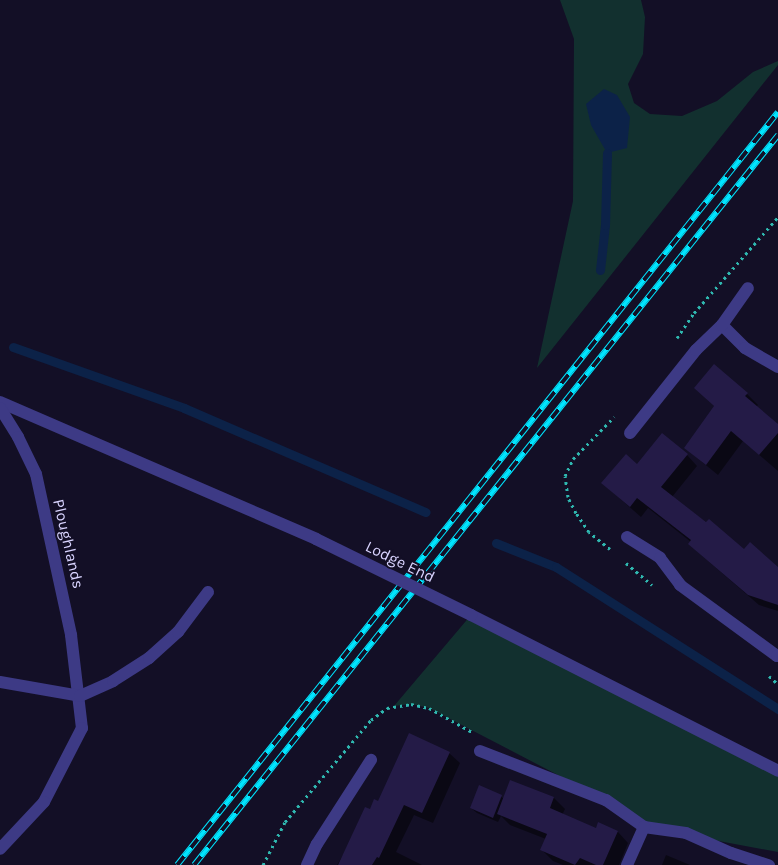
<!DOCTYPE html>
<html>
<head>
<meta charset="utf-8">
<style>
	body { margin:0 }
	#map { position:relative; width:778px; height:865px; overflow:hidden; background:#130f26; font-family:Karla,sans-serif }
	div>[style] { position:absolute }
	.green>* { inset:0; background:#12302f }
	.water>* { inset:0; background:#0c2248 }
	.shadow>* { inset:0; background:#0007 }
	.stream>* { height:9px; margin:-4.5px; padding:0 4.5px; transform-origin:4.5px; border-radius:4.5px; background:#0c2248 }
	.building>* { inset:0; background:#241b47 }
	.path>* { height:3px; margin-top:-1.5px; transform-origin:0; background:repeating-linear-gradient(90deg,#2fb8b0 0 2.5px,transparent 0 6.5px) }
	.service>* { height:12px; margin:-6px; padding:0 6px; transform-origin:6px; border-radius:6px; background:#3d3a85 }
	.minor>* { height:12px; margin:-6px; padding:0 6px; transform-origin:6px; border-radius:6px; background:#3d3a85 }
	.rail>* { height:5.5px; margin-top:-2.75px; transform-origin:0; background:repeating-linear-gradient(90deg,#130f26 0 11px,#00e5ff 0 22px); box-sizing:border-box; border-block:1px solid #00e5ff }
	.minor-bridge>* { height:12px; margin:-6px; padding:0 6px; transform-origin:6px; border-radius:6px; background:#3d3a85 }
	span { translate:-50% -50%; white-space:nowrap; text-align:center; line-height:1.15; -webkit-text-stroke:4px #130f26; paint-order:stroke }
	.street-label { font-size:16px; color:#d9d4ff }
</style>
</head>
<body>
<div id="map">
	<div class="green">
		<div style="clip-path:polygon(560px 0,641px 0,645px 17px,643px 54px,628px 84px,634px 103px,650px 114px,682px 116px,717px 101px,753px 72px,778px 61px,778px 65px,537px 368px,573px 201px,574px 39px)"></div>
		<div style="clip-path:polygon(471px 615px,778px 771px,778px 852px,644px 827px,606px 800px,429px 708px,411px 704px,394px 706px)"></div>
	</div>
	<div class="water">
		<div style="clip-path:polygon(604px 89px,617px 95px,630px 117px,627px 148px,607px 153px,591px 125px,586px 104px)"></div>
	</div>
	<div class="shadow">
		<div style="clip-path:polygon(695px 388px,747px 394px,758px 405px,756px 407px,778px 425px,778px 471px,743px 441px,718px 475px,685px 448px,715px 407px)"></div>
		<div style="clip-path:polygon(687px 455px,697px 466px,672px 497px,744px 550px,778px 569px,778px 611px,759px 605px,700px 554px,689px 544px,691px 542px,648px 508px,641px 517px,602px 483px,637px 465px)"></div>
		<div style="clip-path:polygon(449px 753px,460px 763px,433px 823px,414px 815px,396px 852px,422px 865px,337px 865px,370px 811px)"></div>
		<div style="clip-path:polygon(511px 782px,554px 798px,565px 809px,562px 815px,597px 829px,618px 832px,628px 843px,619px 865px,563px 865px,553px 861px,542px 850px,546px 839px,510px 825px,501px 816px,498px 822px,477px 813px,471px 808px,480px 787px,505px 799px)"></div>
		<div style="clip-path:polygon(666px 855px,690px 865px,662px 865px)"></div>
	</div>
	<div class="stream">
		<div style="left:600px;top:270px;width:45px;rotate:-83.7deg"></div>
		<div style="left:605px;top:225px;width:72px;rotate:-88.4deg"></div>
		<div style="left:13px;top:347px;width:182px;rotate:19.6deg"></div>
		<div style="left:184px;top:408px;width:263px;rotate:23.3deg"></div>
		<div style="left:496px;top:543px;width:65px;rotate:21.8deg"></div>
		<div style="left:556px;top:567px;width:264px;rotate:32.6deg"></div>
	</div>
	<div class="building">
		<div style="clip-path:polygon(714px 364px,748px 393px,745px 396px,778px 424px,778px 433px,759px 455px,731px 431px,706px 465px,684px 448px,714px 406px,694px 388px)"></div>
		<div style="clip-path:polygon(662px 433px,688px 454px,661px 487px,706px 522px,709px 519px,744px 549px,750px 542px,778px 567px,778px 605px,748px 595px,688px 544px,691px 540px,637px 498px,630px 507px,601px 483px,626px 454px,637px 464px)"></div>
		<div style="clip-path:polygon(409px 733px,450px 752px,422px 813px,404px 805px,379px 858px,377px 857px,372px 865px,338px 865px,365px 807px,370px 809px,374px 799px,378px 801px)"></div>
		<div style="clip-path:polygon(510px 780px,554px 797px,550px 808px,596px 828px,598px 822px,618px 831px,603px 865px,596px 865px,580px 858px,575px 865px,540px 850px,547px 834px,497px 814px)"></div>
		<div style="clip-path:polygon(479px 785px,502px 795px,493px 818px,470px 808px)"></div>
	</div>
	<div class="path">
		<div style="left:677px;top:338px;width:30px;rotate:-56deg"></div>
		<div style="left:694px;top:313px;width:128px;rotate:-48.8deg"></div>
		<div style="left:610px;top:549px;width:27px;rotate:-141deg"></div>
		<div style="left:589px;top:532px;width:23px;rotate:-124deg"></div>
		<div style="left:576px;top:513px;width:18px;rotate:-117deg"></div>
		<div style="left:568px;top:497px;width:21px;rotate:-98deg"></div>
		<div style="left:565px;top:476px;width:19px;rotate:-65deg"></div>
		<div style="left:573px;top:459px;width:59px;rotate:-45.7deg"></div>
		<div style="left:626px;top:563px;width:34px;rotate:40deg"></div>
		<div style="left:769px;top:676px;width:12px;rotate:42deg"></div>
		<div style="left:263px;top:865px;width:48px;rotate:-62.9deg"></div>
		<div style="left:285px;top:822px;width:133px;rotate:-49.9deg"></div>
		<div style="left:371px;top:720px;width:20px;rotate:-37deg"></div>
		<div style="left:387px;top:708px;width:24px;rotate:-9deg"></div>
		<div style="left:411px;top:704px;width:18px;rotate:13deg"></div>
		<div style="left:429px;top:708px;width:49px;rotate:29.2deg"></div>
	</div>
	<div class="service">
		<div style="left:630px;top:433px;width:106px;rotate:-51.5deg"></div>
		<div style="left:627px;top:537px;width:39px;rotate:32deg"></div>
		<div style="left:660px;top:558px;width:34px;rotate:53deg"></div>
		<div style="left:680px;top:585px;width:120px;rotate:36.2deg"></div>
		<div style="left:480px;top:751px;width:135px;rotate:21.3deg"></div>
		<div style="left:686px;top:833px;width:49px;rotate:24deg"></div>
		<div style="left:731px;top:853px;width:40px;rotate:18deg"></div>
		<div style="left:317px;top:844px;width:100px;rotate:-57.3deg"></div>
	</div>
	<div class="minor">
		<div style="left:722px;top:325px;width:33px;rotate:45deg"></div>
		<div style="left:745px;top:348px;width:38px;rotate:30deg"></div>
		<div style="left:696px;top:350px;width:36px;rotate:-44deg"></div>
		<div style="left:722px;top:325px;width:45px;rotate:-54.9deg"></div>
		<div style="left:0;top:402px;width:344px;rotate:23.4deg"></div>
		<div style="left:0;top:408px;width:34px;rotate:58deg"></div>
		<div style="left:18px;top:437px;width:41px;rotate:64.1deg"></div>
		<div style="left:36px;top:474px;width:165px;rotate:77.7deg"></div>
		<div style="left:71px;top:635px;width:94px;rotate:83.3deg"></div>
		<div style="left:82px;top:728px;width:83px;rotate:117.2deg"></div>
		<div style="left:44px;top:802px;width:64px;rotate:133.1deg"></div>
		<div style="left:471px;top:615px;width:344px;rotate:26.9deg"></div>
		<div style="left:777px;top:656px;width:1px"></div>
		<div style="left:0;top:682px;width:81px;rotate:9.9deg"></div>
		<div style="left:80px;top:696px;width:36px;rotate:-24deg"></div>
		<div style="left:113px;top:681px;width:43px;rotate:-32.6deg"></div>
		<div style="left:149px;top:658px;width:39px;rotate:-42deg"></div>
		<div style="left:178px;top:632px;width:50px;rotate:-53.1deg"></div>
		<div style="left:606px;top:800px;width:47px;rotate:35.4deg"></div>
		<div style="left:644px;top:827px;width:42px;rotate:8.1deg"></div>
		<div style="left:307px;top:865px;width:23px;rotate:-65deg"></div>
		<div style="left:627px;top:865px;width:42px;rotate:-65.9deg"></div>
	</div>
	<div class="rail">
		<div style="left:177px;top:865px;width:963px;rotate:-51.41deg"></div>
		<div style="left:194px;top:865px;width:935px;rotate:-51.34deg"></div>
	</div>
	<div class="minor-bridge">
		<div style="left:316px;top:539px;width:173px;rotate:26.1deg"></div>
	</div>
	<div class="street-label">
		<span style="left:68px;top:544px;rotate:77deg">Ploughlands</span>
		<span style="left:400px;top:562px;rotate:26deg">Lodge End</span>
	</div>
</div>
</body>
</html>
